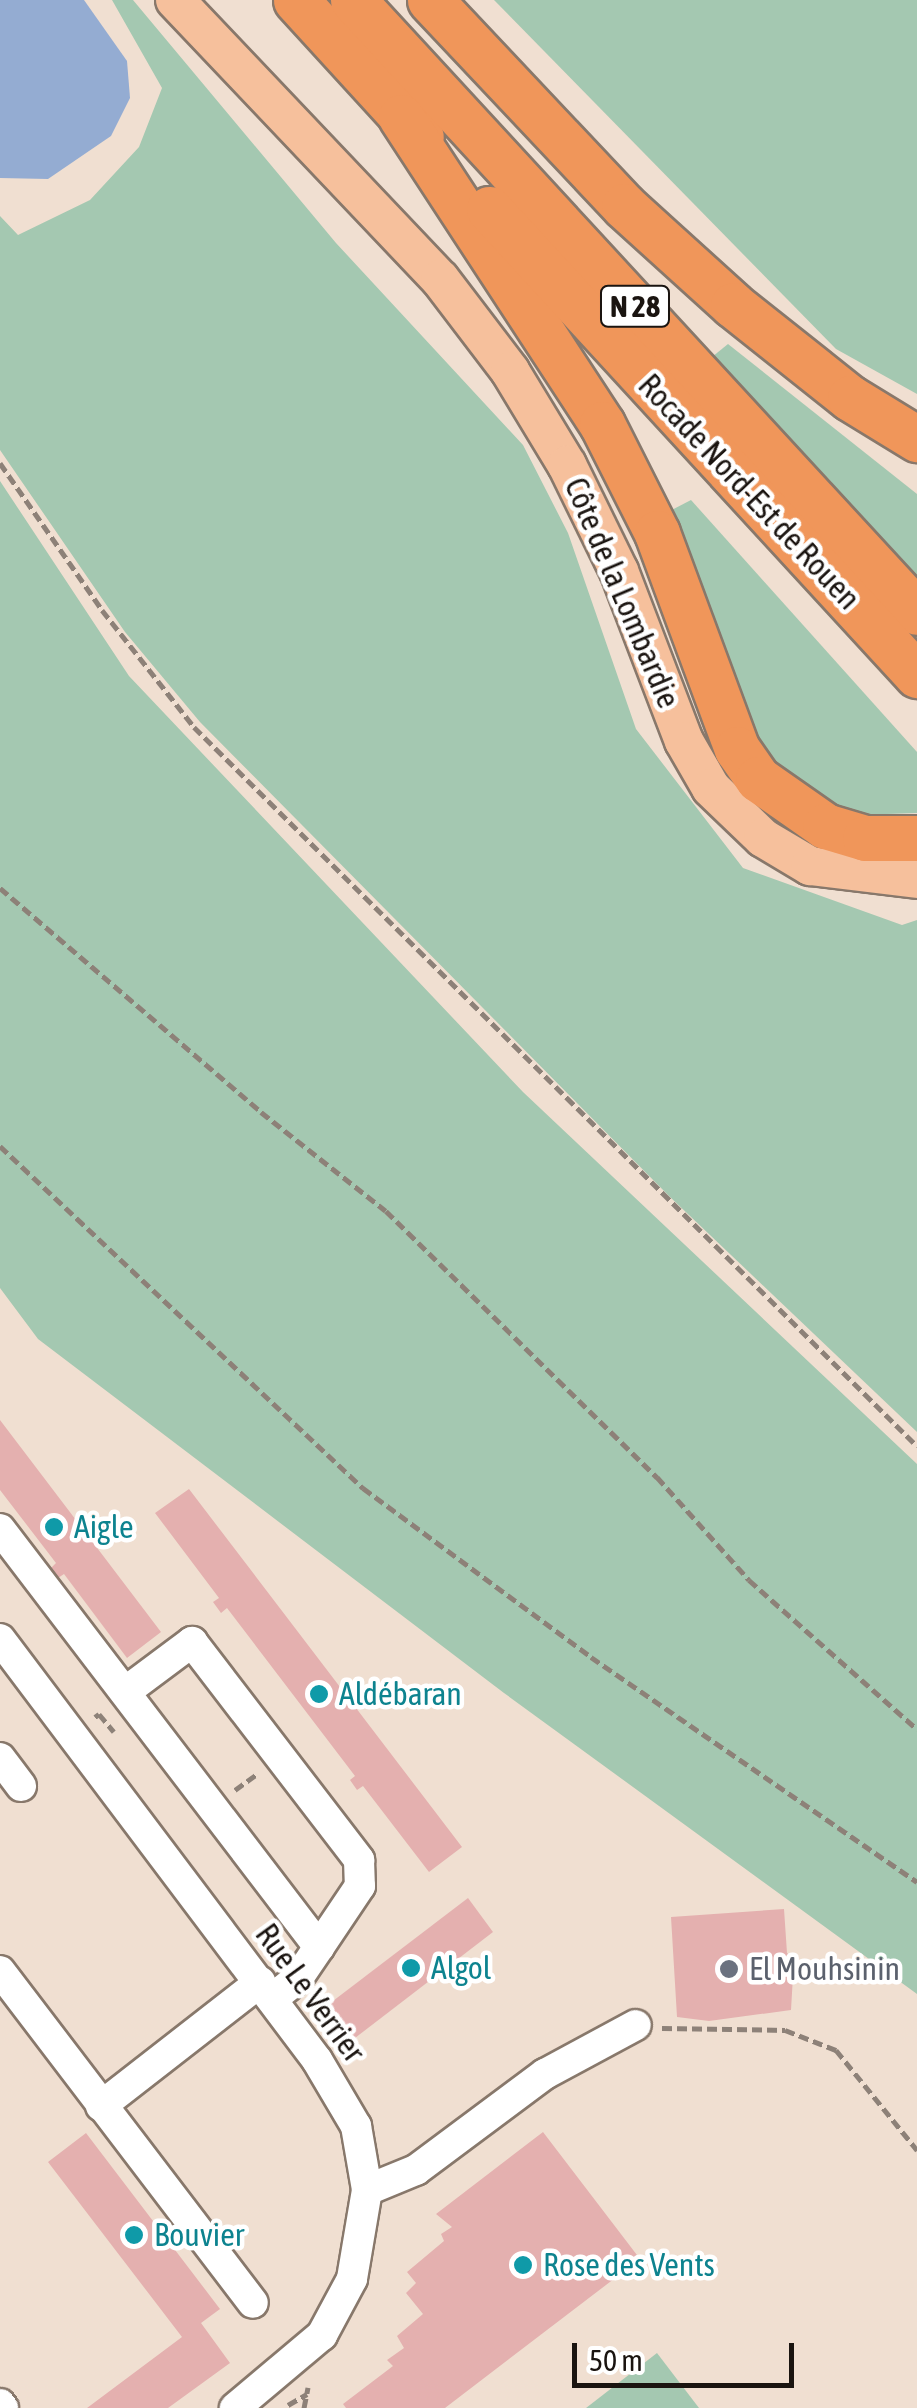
<!DOCTYPE html>
<html>
<head>
<meta charset="utf-8">
<style>
	body { margin:0 }
	#map { position:relative; width:917px; height:2408px; overflow:hidden; background:#f0dfd1; font-family:"Asap Condensed",sans-serif }
	div>[style] { position:absolute }
	.green>* { inset:0; background:#a4c8b1 }
	.water>* { inset:0; background:#94acd2 }
	.building>* { inset:0; background:#e4b0af }
	.path>* { height:5px; margin-top:-2.5px; transform-origin:0; background:repeating-linear-gradient(90deg,#8d8178 0 10px,transparent 0 15px) }
	.roads { filter:drop-shadow(2px 0 #88786b) drop-shadow(-2px 0 #88786b) drop-shadow(0 2px #88786b) drop-shadow(0 -2px #88786b) }
	.minor>* { height:30px; margin:-15px; padding:0 15px; transform-origin:15px; border-radius:15px; background:#fff }
	.major>* { height:38px; margin:-19px; padding:0 19px; transform-origin:19px; border-radius:19px; background:#f6c09c }
	.highway>* { height:45px; margin:-22.5px; padding:0 22.5px; transform-origin:22.5px; border-radius:22.5px; background:#f0965a }
	.dots>* { width:28px; height:28px; translate:-50% -50%; box-sizing:border-box; border:5px solid #fff; border-radius:50% }
	span { translate:-50% -50%; white-space:nowrap; text-align:center; line-height:1.15; -webkit-text-stroke:9px #fff; paint-order:stroke }
	.shield-label span { padding:2px 8px; background:#fff; border:2px solid; border-radius:8px; -webkit-text-stroke-width:0 }
	.shield-label { font-size:30px; color:#1a1410; font-weight:700 }
	.street-label { font-size:32px; color:#1a1410 }
	.culture-label { font-size:32px; color:#0d838f }
	.left { translate:0 -50%; text-align:left }
	.worship-label { font-size:32px; color:#5b616d }
	.scale { position:absolute; left:572px; top:2343px; width:222px; height:45px; box-sizing:border-box; border:5px solid #1a1410; border-top:0; padding-left:12px; font-size:30px; line-height:35px; white-space:nowrap; color:#1a1410; -webkit-text-stroke:8px #fff; paint-order:stroke }
</style>
</head>
<body>
<div id="map">
	<div class="green">
		<div style="clip-path:polygon(112px 0,133px 0,336px 243px,523px 445px,568px 533px,636px 729px,743px 868px,902px 925px,917px 920px,917px 1432px,669px 1196px,200px 722px,125px 632px,0 450px,0 216px,18px 235px,90px 200px,139px 147px,162px 88px)"></div>
		<div style="clip-path:polygon(494px 0,917px 0,917px 394px,836px 349px)"></div>
		<div style="clip-path:polygon(728px 344px,917px 494px,917px 584px,712px 357px)"></div>
		<div style="clip-path:polygon(0 481px,129px 676px,523px 1092px,917px 1464px,917px 1994px,504px 1693px,38px 1339px,0 1288px)"></div>
		<div style="clip-path:polygon(691px 500px,917px 752px,917px 813px,857px 815px,814px 804px,772px 767px,737px 716px,664px 514px)"></div>
		<div style="clip-path:polygon(657px 2353px,699px 2408px,586px 2408px)"></div>
	</div>
	<div class="water">
		<div style="clip-path:polygon(0 0,84px 0,127px 61px,130px 98px,111px 136px,48px 179px,0 178px)"></div>
	</div>
	<div class="building">
		<div style="clip-path:polygon(0 1420px,161px 1632px,127px 1658px,64px 1574px,58px 1578px,50px 1569px,56px 1563px,0 1490px)"></div>
		<div style="clip-path:polygon(189px 1489px,462px 1847px,429px 1872px,363px 1786px,357px 1790px,350px 1780px,355px 1776px,227px 1608px,221px 1613px,213px 1602px,219px 1598px,155px 1513px)"></div>
		<div style="clip-path:polygon(468px 1898px,493px 1932px,355px 2038px,329px 2004px)"></div>
		<div style="clip-path:polygon(784px 1909px,787px 1953px,794px 1959px,791px 2010px,709px 2021px,677px 2017px,671px 1917px)"></div>
		<div style="clip-path:polygon(543px 2132px,640px 2259px,445px 2408px,346px 2408px,343px 2404px,393px 2366px,387px 2360px,404px 2348px,397px 2336px,423px 2314px,406px 2293px,416px 2283px,407px 2272px,444px 2241px,441px 2234px,452px 2227px,436px 2214px)"></div>
		<div style="clip-path:polygon(86px 2133px,220px 2309px,201px 2323px,230px 2363px,168px 2408px,87px 2408px,182px 2337px,48px 2162px)"></div>
	</div>
	<div class="path">
		<div style="left:0;top:463px;width:179px;rotate:55.2deg"></div>
		<div style="left:102px;top:610px;width:149px;rotate:51.8deg"></div>
		<div style="left:194px;top:727px;width:1020px;rotate:44.84deg"></div>
		<div style="left:0;top:888px;width:344px;rotate:40.6deg"></div>
		<div style="left:261px;top:1112px;width:159px;rotate:38.4deg"></div>
		<div style="left:386px;top:1211px;width:380px;rotate:44.5deg"></div>
		<div style="left:657px;top:1477px;width:138px;rotate:48.2deg"></div>
		<div style="left:749px;top:1580px;width:225px;rotate:41.6deg"></div>
		<div style="left:0;top:1146px;width:499px;rotate:43.3deg"></div>
		<div style="left:363px;top:1488px;width:284px;rotate:36.5deg"></div>
		<div style="left:591px;top:1657px;width:396px;rotate:34.6deg"></div>
		<div style="left:95px;top:1717px;width:5px;rotate:-37deg"></div>
		<div style="left:99px;top:1714px;width:23px;rotate:50deg"></div>
		<div style="left:235px;top:1790px;width:29px;rotate:-36deg"></div>
		<div style="left:662px;top:2028px;width:123px;rotate:0.9deg"></div>
		<div style="left:785px;top:2030px;width:55px;rotate:21.4deg"></div>
		<div style="left:836px;top:2050px;width:129px;rotate:51deg"></div>
		<div style="left:288px;top:2405px;width:22px;rotate:-30deg"></div>
		<div style="left:304px;top:2408px;width:21px;rotate:-79deg"></div>
	</div>
	<div class="roads">
		<div class="minor">
			<div style="left:0;top:1529px;width:526px;rotate:52.65deg"></div>
			<div style="left:319px;top:1947px;width:37px;rotate:124deg"></div>
			<div style="left:298px;top:1978px;width:33px;rotate:141deg"></div>
			<div style="left:0;top:1639px;width:527px;rotate:53.02deg"></div>
			<div style="left:317px;top:2060px;width:77px;rotate:59.4deg"></div>
			<div style="left:356px;top:2126px;width:65px;rotate:80.2deg"></div>
			<div style="left:367px;top:2190px;width:90px;rotate:99.6deg"></div>
			<div style="left:352px;top:2279px;width:64px;rotate:118.2deg"></div>
			<div style="left:322px;top:2335px;width:114px;rotate:140deg"></div>
			<div style="left:125px;top:1692px;width:84px;rotate:-36.7deg"></div>
			<div style="left:192px;top:1642px;width:275px;rotate:52.5deg"></div>
			<div style="left:359px;top:1860px;width:26px;rotate:88deg"></div>
			<div style="left:360px;top:1886px;width:73px;rotate:123.9deg"></div>
			<div style="left:0;top:1758px;width:35px;rotate:53deg"></div>
			<div style="left:0;top:1971px;width:417px;rotate:52.7deg"></div>
			<div style="left:101px;top:2106px;width:202px;rotate:-37.9deg"></div>
			<div style="left:367px;top:2190px;width:53px;rotate:-22.2deg"></div>
			<div style="left:416px;top:2170px;width:161px;rotate:-36.7deg"></div>
			<div style="left:545px;top:2074px;width:103px;rotate:-28.3deg"></div>
			<div style="left:0;top:2404px;width:5px;rotate:53deg"></div>
		</div>
		<div class="major">
			<div style="left:175px;top:0;width:385px;rotate:46.5deg"></div>
			<div style="left:440px;top:279px;width:116px;rotate:52.7deg"></div>
			<div style="left:510px;top:371px;width:110px;rotate:58.8deg"></div>
			<div style="left:567px;top:465px;width:118px;rotate:63.9deg"></div>
			<div style="left:619px;top:571px;width:182px;rotate:69.1deg"></div>
			<div style="left:684px;top:741px;width:54px;rotate:60.1deg"></div>
			<div style="left:711px;top:788px;width:72px;rotate:43.9deg"></div>
			<div style="left:763px;top:838px;width:55px;rotate:30.8deg"></div>
			<div style="left:810px;top:866px;width:108px;rotate:6.9deg"></div>
		</div>
		<div class="highway">
			<div style="left:296px;top:0;width:185px;rotate:47.6deg"></div>
			<div style="left:353px;top:0;width:832px;rotate:47.34deg"></div>
			<div style="left:430px;top:0;width:283px;rotate:46.7deg"></div>
			<div style="left:624px;top:206px;width:147px;rotate:42.2deg"></div>
			<div style="left:733px;top:305px;width:149px;rotate:38.5deg"></div>
			<div style="left:850px;top:398px;width:79px;rotate:31.5deg"></div>
			<div style="left:401px;top:117px;width:367px;rotate:56.8deg"></div>
			<div style="left:602px;top:424px;width:122px;rotate:63.2deg"></div>
			<div style="left:657px;top:533px;width:230px;rotate:69.7deg"></div>
			<div style="left:737px;top:749px;width:37px;rotate:55deg"></div>
			<div style="left:758px;top:779px;width:82px;rotate:35deg"></div>
			<div style="left:825px;top:826px;width:42px;rotate:16.7deg"></div>
			<div style="left:865px;top:838px;width:52px"></div>
			<div style="left:489px;top:209px;width:633px;rotate:47.43deg"></div>
		</div>
	</div>
	<div class="dots">
		<div style="left:54px;top:1527px;background:#0f9aa8"></div>
		<div style="left:319px;top:1694px;background:#0f9aa8"></div>
		<div style="left:411px;top:1968px;background:#0f9aa8"></div>
		<div style="left:729px;top:1969px;background:#6b7280"></div>
		<div style="left:134px;top:2235px;background:#0f9aa8"></div>
		<div style="left:523px;top:2265px;background:#0f9aa8"></div>
	</div>
	<div class="shield-label">
		<span style="left:635px;top:306px">N 28</span>
	</div>
	<div class="street-label">
		<span style="left:749px;top:492px;rotate:47deg">Rocade Nord-Est de Rouen</span>
		<span style="left:622px;top:593px;rotate:67deg">Côte de la Lombardie</span>
		<span style="left:310px;top:1993px;rotate:54deg">Rue Le Verrier</span>
	</div>
	<div class="culture-label">
		<span class="left" style="left:74px;top:1527px">Aigle</span>
		<span class="left" style="left:339px;top:1694px">Aldébaran</span>
		<span class="left" style="left:431px;top:1968px">Algol</span>
		<span class="left" style="left:154px;top:2235px">Bouvier</span>
		<span class="left" style="left:543px;top:2265px">Rose des Vents</span>
	</div>
	<div class="worship-label">
		<span class="left" style="left:749px;top:1969px">El Mouhsinin</span>
	</div>
	<div class="scale">50 m</div>
</div>
</body>
</html>
